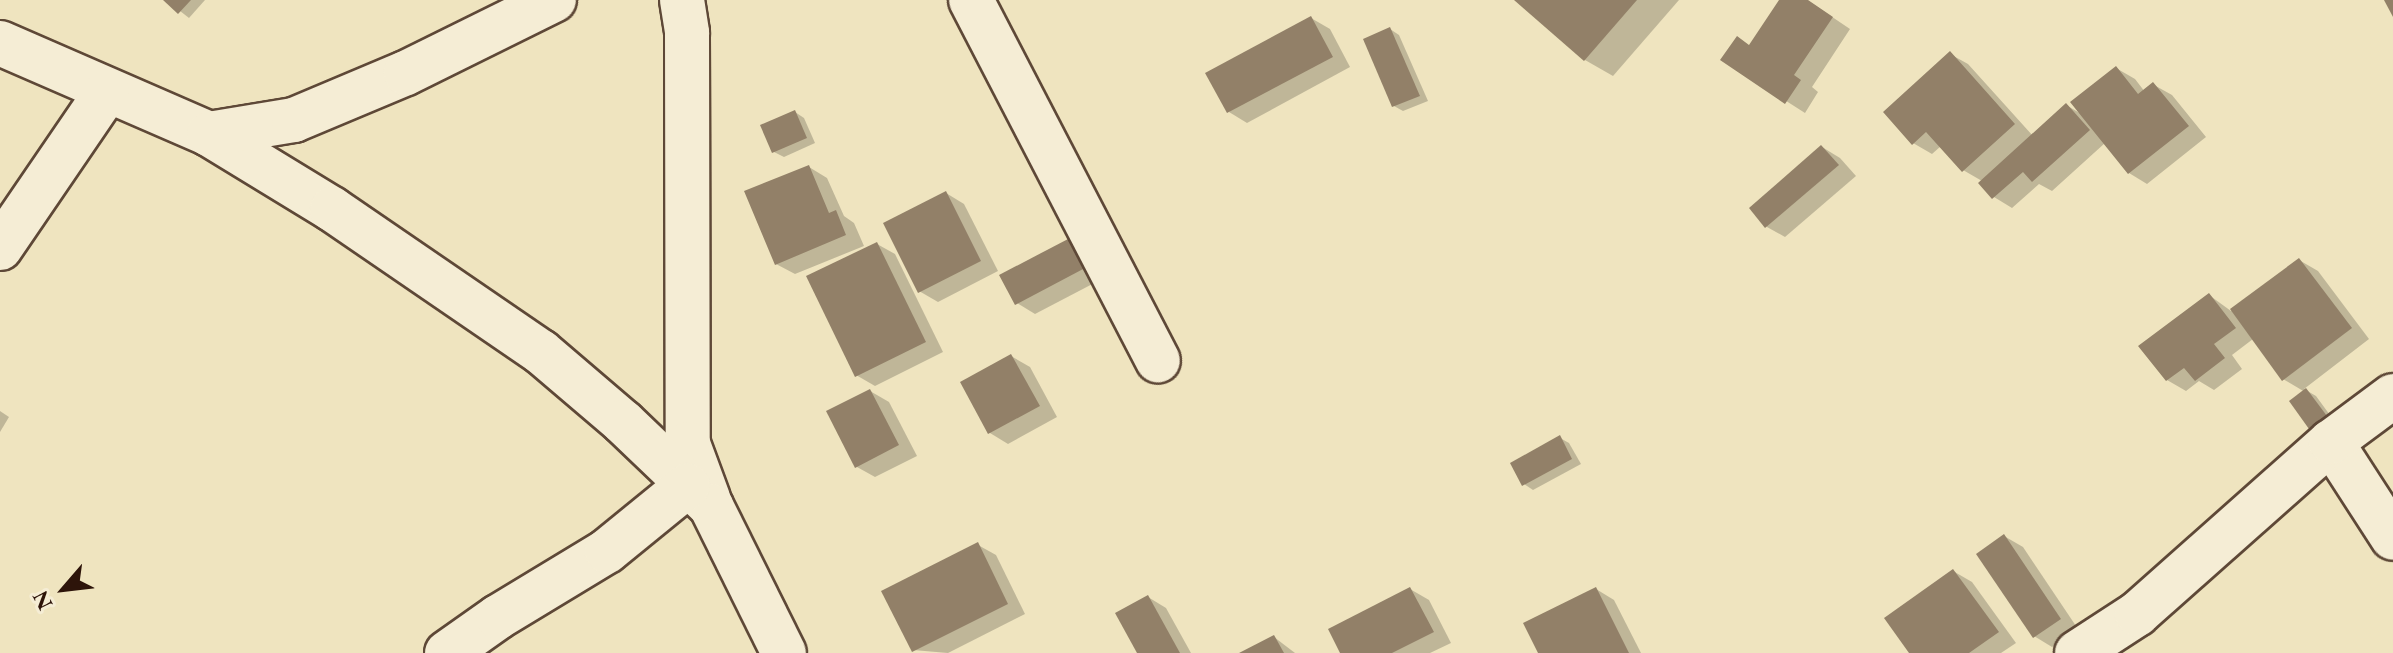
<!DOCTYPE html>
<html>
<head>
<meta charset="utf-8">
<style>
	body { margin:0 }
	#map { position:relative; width:2393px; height:653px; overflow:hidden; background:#efe4bf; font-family:"EB Garamond",serif }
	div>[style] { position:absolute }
	.shadow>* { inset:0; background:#0003 }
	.building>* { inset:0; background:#928068 }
	.roads { filter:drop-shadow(2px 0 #5e4837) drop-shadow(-2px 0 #5e4837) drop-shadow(0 2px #5e4837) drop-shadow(0 -2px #5e4837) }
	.minor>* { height:44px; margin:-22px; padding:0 22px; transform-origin:22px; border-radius:22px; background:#f5edd5 }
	span { translate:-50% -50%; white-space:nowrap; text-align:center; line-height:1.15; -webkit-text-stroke:6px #f5edd5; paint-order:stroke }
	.north { position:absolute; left:24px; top:549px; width:80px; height:80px; -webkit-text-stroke:6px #f5edd5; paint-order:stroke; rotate:242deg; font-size:22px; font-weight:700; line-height:32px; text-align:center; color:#2d140a }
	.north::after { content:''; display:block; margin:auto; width:28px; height:36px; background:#2d140a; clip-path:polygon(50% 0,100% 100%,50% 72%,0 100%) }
</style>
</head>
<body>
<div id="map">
	<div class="shadow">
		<div style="clip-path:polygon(166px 0,205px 0,189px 18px)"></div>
		<div style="clip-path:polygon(1517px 0,1679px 0,1613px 76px,1585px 60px)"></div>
		<div style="clip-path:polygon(1781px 0,1807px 0,1850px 29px,1812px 87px,1818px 92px,1805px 113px,1722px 60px,1751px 46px)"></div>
		<div style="clip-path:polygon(1311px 18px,1330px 29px,1350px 67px,1247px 123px,1229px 112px)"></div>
		<div style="clip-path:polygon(1390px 29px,1399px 35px,1428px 101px,1403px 111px,1394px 106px)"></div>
		<div style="clip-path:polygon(1950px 54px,1968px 64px,2033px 136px,2066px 105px,2083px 115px,2116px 68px,2135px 79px,2145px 92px,2154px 85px,2172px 95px,2206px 137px,2147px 184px,2129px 173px,2105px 143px,2052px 191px,2039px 184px,2012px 208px,1994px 197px,1982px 181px,1963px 170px,1941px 146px,1932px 154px,1913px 143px)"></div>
		<div style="clip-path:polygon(795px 112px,804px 118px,815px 143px,784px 157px,774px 152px)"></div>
		<div style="clip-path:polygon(1822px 147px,1840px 158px,1856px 176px,1785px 237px,1767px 227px,1752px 209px)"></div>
		<div style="clip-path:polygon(809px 167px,827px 178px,844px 216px,854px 223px,864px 246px,795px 274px,776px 264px)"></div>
		<div style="clip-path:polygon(946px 193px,964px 204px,998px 271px,938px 302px,919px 291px)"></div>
		<div style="clip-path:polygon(1070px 241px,1102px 279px,1035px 314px,1017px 303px)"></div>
		<div style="clip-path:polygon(877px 244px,895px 254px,943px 352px,875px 386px,856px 375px)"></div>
		<div style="clip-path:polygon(2299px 260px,2318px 271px,2369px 339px,2304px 389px,2316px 396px,2335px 422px,2320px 433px,2311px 428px,2305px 392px,2283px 379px,2253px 339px,2232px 355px,2242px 369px,2214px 390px,2199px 381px,2186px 391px,2167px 380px,2209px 295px,2231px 311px)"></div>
		<div style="clip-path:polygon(1011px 356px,1030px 367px,1057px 417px,1008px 444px,990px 433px)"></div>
		<div style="clip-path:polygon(870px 391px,889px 402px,917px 456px,875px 477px,857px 467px)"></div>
		<div style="clip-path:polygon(0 411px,9px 417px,0 432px)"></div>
		<div style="clip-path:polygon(1560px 438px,1569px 443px,1581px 464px,1533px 490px,1524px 484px)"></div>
		<div style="clip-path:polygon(2004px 536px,2023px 547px,2078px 629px,2052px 647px,2034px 636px)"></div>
		<div style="clip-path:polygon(978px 545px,996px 555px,1025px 614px,948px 653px,913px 650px)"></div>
		<div style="clip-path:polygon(1953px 571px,1972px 582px,2016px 643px,2001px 653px,1912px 653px)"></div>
		<div style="clip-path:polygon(1410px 589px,1429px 600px,1451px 643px,1430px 653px,1342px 653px)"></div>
		<div style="clip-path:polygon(1596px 589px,1614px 600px,1641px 653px,1541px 653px)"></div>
		<div style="clip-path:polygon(1148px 597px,1166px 608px,1191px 653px,1139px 653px)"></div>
		<div style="clip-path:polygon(1274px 637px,1295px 653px,1244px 653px)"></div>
	</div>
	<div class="building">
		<div style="clip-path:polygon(163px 0,191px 0,178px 14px)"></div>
		<div style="clip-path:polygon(1514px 0,1637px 0,1584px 61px)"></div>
		<div style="clip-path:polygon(1779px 0,1808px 0,1833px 17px,1794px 75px,1801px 80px,1785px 104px,1720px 60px,1737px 36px,1749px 45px)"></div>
		<div style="clip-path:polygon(2384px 0,2393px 0,2393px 17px)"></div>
		<div style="clip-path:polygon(1311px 16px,1333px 57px,1227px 113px,1205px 73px)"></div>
		<div style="clip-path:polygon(1390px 27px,1420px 96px,1392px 107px,1363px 39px)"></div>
		<div style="clip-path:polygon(1950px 51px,2015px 124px,1962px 172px,1926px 132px,1912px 145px,1883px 112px)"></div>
		<div style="clip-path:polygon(2116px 66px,2138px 94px,2153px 82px,2189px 126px,2128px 174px,2070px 102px)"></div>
		<div style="clip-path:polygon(2066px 103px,2090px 130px,2032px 182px,2023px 172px,1992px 199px,1978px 183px)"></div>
		<div style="clip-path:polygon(795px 110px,807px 138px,772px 153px,760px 125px)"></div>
		<div style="clip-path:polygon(1821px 145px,1839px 165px,1765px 228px,1749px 208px)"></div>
		<div style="clip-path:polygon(809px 165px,829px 213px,836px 210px,846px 235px,775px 265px,744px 191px)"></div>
		<div style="clip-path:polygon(946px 191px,981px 261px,918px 293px,883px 223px)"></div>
		<div style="clip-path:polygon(1070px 238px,1085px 268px,1015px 305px,999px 275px)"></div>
		<div style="clip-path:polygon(877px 242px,926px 342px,855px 377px,806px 276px)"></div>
		<div style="clip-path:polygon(2299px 258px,2352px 328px,2282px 381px,2230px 309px)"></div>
		<div style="clip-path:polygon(2209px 293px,2236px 328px,2214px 344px,2225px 358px,2195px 381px,2184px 368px,2166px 381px,2138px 346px)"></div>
		<div style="clip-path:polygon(1011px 354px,1040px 406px,988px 434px,960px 382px)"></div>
		<div style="clip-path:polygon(2306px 388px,2327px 416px,2309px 429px,2289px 401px)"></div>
		<div style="clip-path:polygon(870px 389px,899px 445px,855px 468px,826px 411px)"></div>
		<div style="clip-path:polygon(1560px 435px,1572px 459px,1522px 486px,1510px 463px)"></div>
		<div style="clip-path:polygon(2004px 534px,2061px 619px,2033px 638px,1976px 554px)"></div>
		<div style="clip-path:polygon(978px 542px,1008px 604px,912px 652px,881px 591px)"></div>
		<div style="clip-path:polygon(1953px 569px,1999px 632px,1969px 653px,1909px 653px,1884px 618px)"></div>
		<div style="clip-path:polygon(1410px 587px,1434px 632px,1392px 653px,1340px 653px,1328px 629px)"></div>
		<div style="clip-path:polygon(1596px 587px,1629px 653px,1538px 653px,1523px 623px)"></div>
		<div style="clip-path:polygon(1148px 595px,1180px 653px,1137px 653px,1115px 613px)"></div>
		<div style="clip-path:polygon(1274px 635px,1284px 653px,1239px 653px)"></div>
	</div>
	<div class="roads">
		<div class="minor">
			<div style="left:682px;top:0;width:33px;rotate:81deg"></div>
			<div style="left:687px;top:33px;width:411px;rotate:89.9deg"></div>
			<div style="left:688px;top:444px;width:58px;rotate:69.7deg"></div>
			<div style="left:971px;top:0;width:406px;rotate:62.6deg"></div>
			<div style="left:0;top:43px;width:228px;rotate:23.5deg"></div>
			<div style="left:209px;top:134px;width:144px;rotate:31.4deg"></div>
			<div style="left:332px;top:209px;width:253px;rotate:34.4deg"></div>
			<div style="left:541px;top:352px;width:108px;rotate:40.5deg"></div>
			<div style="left:623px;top:422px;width:122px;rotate:43.7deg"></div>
			<div style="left:711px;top:506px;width:164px;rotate:63.6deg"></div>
			<div style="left:209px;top:134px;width:86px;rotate:-9.4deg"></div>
			<div style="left:294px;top:120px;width:121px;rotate:-22.8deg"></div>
			<div style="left:406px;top:73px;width:165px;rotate:-26.3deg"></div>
			<div style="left:0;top:248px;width:190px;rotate:-55.7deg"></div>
			<div style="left:2331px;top:442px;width:114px;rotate:57.1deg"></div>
			<div style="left:447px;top:653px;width:62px;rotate:-35.2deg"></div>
			<div style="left:498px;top:617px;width:127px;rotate:-31.2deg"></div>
			<div style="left:607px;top:551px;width:104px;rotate:-39.2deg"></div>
			<div style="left:2077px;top:653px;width:72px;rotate:-33deg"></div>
			<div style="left:2137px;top:614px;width:259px;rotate:-41.6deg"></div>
			<div style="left:2331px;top:442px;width:77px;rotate:-36.6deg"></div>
		</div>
	</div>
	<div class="north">N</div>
</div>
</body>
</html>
